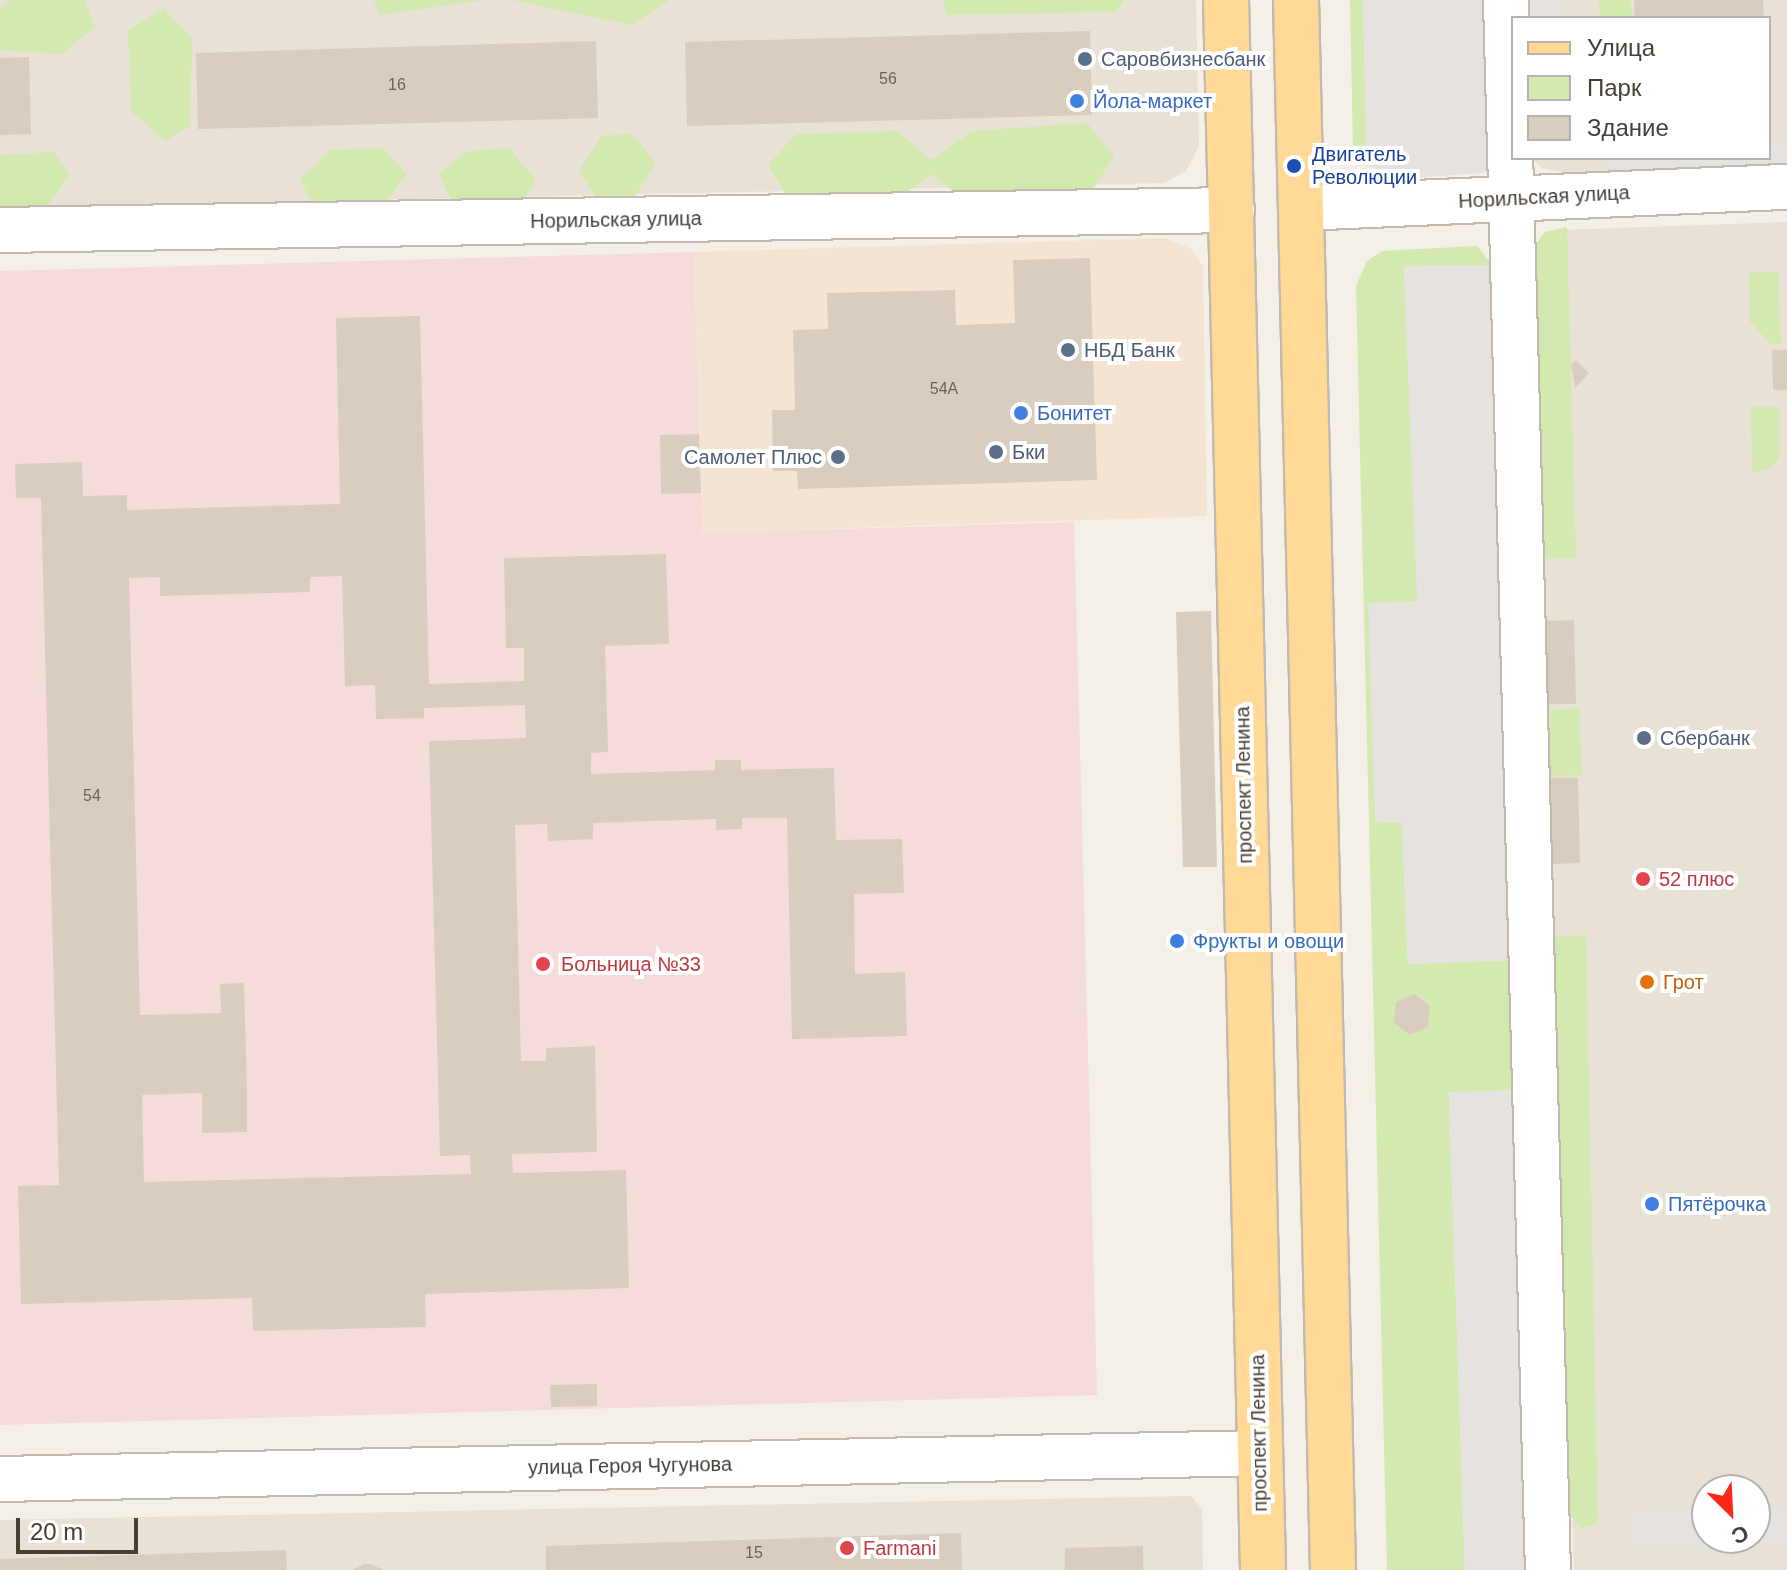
<!DOCTYPE html>
<html>
<head>
<meta charset="utf-8">
<style>
	body { margin:0 }
	#map { position:relative; width:1787px; height:1570px; overflow:hidden; background:#f4efe7; font-family:Arial,sans-serif }
	div>[style] { position:absolute }
	.residential>* { inset:0; background:#e8e1d5 }
	.commercial>* { inset:0; background:#f6e4d2 }
	.medical>* { inset:0; background:#f5dcdb }
	.green>* { inset:0; background:#d3e9af }
	.parking>* { inset:0; background:#e5e2df }
	.building>* { inset:0; background:#d9cdbf }
	.roads { filter:drop-shadow(2px 0 #c3b9ad) drop-shadow(-2px 0 #c3b9ad) drop-shadow(0 2px #c3b9ad) drop-shadow(0 -2px #c3b9ad) }
	.minor>* { height:44px; margin:-22px; padding:0 22px; transform-origin:22px; border-radius:22px; background:#fff }
	.major>* { height:44px; margin:-22px; padding:0 22px; transform-origin:22px; border-radius:22px; background:#ffd995 }
	.dots>* { width:22px; height:22px; translate:-50% -50%; box-sizing:border-box; border:4px solid #fff; border-radius:50% }
	span { translate:-50% -50%; white-space:nowrap; text-align:center; line-height:1.15; -webkit-text-stroke:8px #fff; paint-order:stroke }
	.number-label { font-size:16px; color:#6c6258 }
	.number-label span { -webkit-text-stroke-width:0 }
	.service-label { font-size:20px; color:#4e5e75 }
	.left { translate:0 -50%; text-align:left }
	.right { translate:-100% -50%; text-align:right }
	.shop-label { font-size:20px; color:#366cbe }
	.transit-label { font-size:20px; color:#164399 }
	.street-label { font-size:20px; color:#473f36 }
	.health-label { font-size:20px; color:#be3a42 }
	.food-label { font-size:20px; color:#c56008 }
	.legend { position:absolute; left:1511px; top:16px; width:260px; height:144px; box-sizing:border-box; background:#fff; border:2px solid #b5b2af; margin:0; padding:10px 14px; list-style:none; font-size:24px; color:#473f36 }
	.legend li { display:flex; align-items:center; gap:16px; height:40px }
	.legend b { width:40px; border:2px solid #b5b2af }
	.north { position:absolute; left:1691px; top:1474px; width:80px; height:80px; box-sizing:border-box; background:#fff; border:2px solid #b5b2af; border-radius:50%; rotate:156deg; font-size:22px; font-weight:700; line-height:32px; text-align:center; color:#473f36 }
	.north::after { content:''; display:block; margin:auto; width:28px; height:36px; background:#fd2715; clip-path:polygon(50% 0,100% 100%,50% 72%,0 100%) }
	.scale { position:absolute; left:16px; top:1518px; width:122px; height:36px; box-sizing:border-box; border:4px solid #473f36; border-top:0; padding-left:10px; font-size:24px; line-height:28px; white-space:nowrap; color:#473f36; -webkit-text-stroke:6px #fff; paint-order:stroke }
</style>
</head>
<body>
<div id="map">
	<div class="residential">
		<div style="clip-path:polygon(0 0,1196px 0,1199px 146px,1186px 171px,1164px 183px,0 208px)"></div>
		<div style="clip-path:polygon(1527px 0,1787px 0,1787px 165px,1563px 172px,1542px 168px,1532px 158px,1769px 158px,1769px 18px,1527px 18px)"></div>
		<div style="clip-path:polygon(evenodd,1787px 222px,1787px 1570px,1574px 1570px,1534px 256px,1560px 230px,1787px 222px,1707px 1490px,1755px 1490px,1755px 1538px,1707px 1538px,1707px 1490px)"></div>
		<div style="clip-path:polygon(1191px 1496px,1202px 1509px,1203px 1570px,0 1570px,0 1520px)"></div>
	</div>
	<div class="commercial">
		<div style="clip-path:polygon(1165px 238px,1191px 249px,1203px 266px,1207px 516px,702px 533px,694px 252px)"></div>
	</div>
	<div class="medical">
		<div style="clip-path:polygon(694px 252px,702px 533px,1074px 522px,1097px 1395px,0 1425px,0 271px)"></div>
	</div>
	<div class="green">
		<div style="clip-path:polygon(11px 0,85px 0,95px 27px,61px 54px,0 50px,0 8px)"></div>
		<div style="clip-path:polygon(374px 0,484px 0,380px 15px)"></div>
		<div style="clip-path:polygon(512px 0,670px 0,631px 25px)"></div>
		<div style="clip-path:polygon(943px 0,1124px 0,1116px 12px,946px 15px)"></div>
		<div style="clip-path:polygon(1350px 0,1363px 0,1367px 166px,1353px 151px)"></div>
		<div style="clip-path:polygon(1599px 0,1631px 0,1632px 18px,1600px 18px)"></div>
		<div style="clip-path:polygon(164px 9px,192px 37px,190px 126px,165px 141px,131px 111px,128px 30px)"></div>
		<div style="clip-path:polygon(1087px 123px,1114px 156px,1090px 194px,963px 200px,932px 174px,895px 200px,789px 200px,768px 165px,796px 134px,897px 131px,931px 160px,972px 131px)"></div>
		<div style="clip-path:polygon(632px 134px,656px 163px,634px 197px,598px 200px,579px 171px,601px 136px)"></div>
		<div style="clip-path:polygon(382px 148px,407px 174px,378px 212px,317px 213px,300px 179px,330px 150px)"></div>
		<div style="clip-path:polygon(509px 148px,536px 180px,517px 209px,457px 214px,439px 173px,468px 151px)"></div>
		<div style="clip-path:polygon(54px 152px,69px 175px,38px 219px,0 220px,0 155px)"></div>
		<div style="clip-path:polygon(1567px 227px,1576px 558px,1540px 559px,1531px 250px,1545px 232px)"></div>
		<div style="clip-path:polygon(1477px 246px,1492px 265px,1404px 266px,1418px 602px,1369px 603px,1376px 822px,1402px 823px,1408px 964px,1511px 960px,1516px 1090px,1449px 1093px,1465px 1570px,1387px 1570px,1356px 286px,1367px 261px,1382px 251px)"></div>
		<div style="clip-path:polygon(1778px 271px,1781px 344px,1772px 345px,1750px 322px,1749px 273px)"></div>
		<div style="clip-path:polygon(1751px 407px,1780px 407px,1780px 454px,1774px 466px,1752px 474px)"></div>
		<div style="clip-path:polygon(1579px 708px,1582px 775px,1547px 776px,1544px 711px)"></div>
		<div style="clip-path:polygon(1586px 935px,1598px 1523px,1582px 1528px,1567px 1512px,1550px 937px)"></div>
	</div>
	<div class="parking">
		<div style="clip-path:polygon(1363px 0,1486px 0,1490px 166px,1484px 173px,1408px 178px,1367px 166px)"></div>
		<div style="clip-path:polygon(1528px 0,1561px 0,1562px 18px,1528px 18px)"></div>
		<div style="clip-path:polygon(1787px 138px,1787px 167px,1605px 171px,1605px 158px,1769px 158px,1769px 139px)"></div>
		<div style="clip-path:polygon(1492px 265px,1511px 960px,1408px 964px,1402px 823px,1375px 822px,1368px 603px,1417px 601px,1404px 266px)"></div>
		<div style="clip-path:polygon(1516px 1090px,1528px 1570px,1465px 1570px,1449px 1092px)"></div>
		<div style="clip-path:polygon(1787px 1506px,1787px 1545px,1630px 1550px,1629px 1510px,1707px 1508px,1707px 1538px,1755px 1538px,1755px 1507px)"></div>
	</div>
	<div class="building">
		<div style="clip-path:polygon(1634px 0,1763px 0,1764px 18px,1635px 18px)"></div>
		<div style="clip-path:polygon(1090px 31px,1092px 115px,687px 126px,685px 42px)"></div>
		<div style="clip-path:polygon(596px 41px,598px 118px,198px 129px,196px 53px)"></div>
		<div style="clip-path:polygon(29px 57px,31px 134px,0 135px,0 58px)"></div>
		<div style="clip-path:polygon(1090px 258px,1097px 480px,798px 489px,797px 471px,773px 471px,772px 410px,795px 410px,793px 330px,828px 329px,827px 293px,955px 290px,956px 325px,1015px 323px,1013px 260px)"></div>
		<div style="clip-path:polygon(evenodd,420px 316px,429px 684px,524px 681px,524px 648px,506px 648px,504px 558px,666px 554px,669px 644px,605px 646px,608px 752px,591px 753px,591px 774px,715px 770px,715px 760px,741px 760px,741px 770px,834px 768px,836px 840px,902px 839px,904px 893px,854px 894px,855px 974px,905px 972px,907px 1036px,792px 1039px,787px 818px,742px 818px,742px 829px,716px 830px,716px 819px,593px 823px,593px 839px,548px 841px,547px 824px,515px 825px,521px 1061px,546px 1061px,546px 1048px,595px 1046px,597px 1152px,512px 1154px,513px 1173px,626px 1170px,629px 1288px,425px 1294px,426px 1327px,253px 1331px,252px 1298px,21px 1304px,18px 1186px,59px 1185px,41px 498px,16px 498px,15px 464px,82px 462px,83px 496px,127px 495px,127px 510px,340px 504px,336px 318px,420px 316px,342px 576px,345px 686px,375px 685px,376px 719px,424px 718px,424px 708px,525px 705px,526px 738px,429px 741px,440px 1156px,470px 1155px,471px 1174px,144px 1182px,142px 1095px,202px 1093px,202px 1133px,247px 1132px,247px 1092px,244px 983px,220px 984px,221px 1013px,140px 1015px,129px 578px,160px 577px,160px 596px,310px 592px,310px 577px,342px 576px)"></div>
		<div style="clip-path:polygon(1772px 350px,1787px 350px,1787px 390px,1773px 390px)"></div>
		<div style="clip-path:polygon(1576px 360px,1589px 373px,1575px 388px,1571px 364px)"></div>
		<div style="clip-path:polygon(699px 434px,701px 493px,661px 494px,660px 435px)"></div>
		<div style="clip-path:polygon(1211px 611px,1217px 867px,1183px 867px,1176px 612px)"></div>
		<div style="clip-path:polygon(1574px 620px,1576px 704px,1545px 704px,1543px 621px)"></div>
		<div style="clip-path:polygon(1546px 778px,1578px 778px,1580px 863px,1549px 864px)"></div>
		<div style="clip-path:polygon(1414px 994px,1430px 1006px,1428px 1027px,1410px 1035px,1394px 1023px,1396px 1002px)"></div>
		<div style="clip-path:polygon(597px 1384px,597px 1406px,551px 1407px,550px 1385px)"></div>
		<div style="clip-path:polygon(961px 1533px,962px 1570px,546px 1570px,546px 1546px)"></div>
		<div style="clip-path:polygon(1143px 1546px,1143px 1570px,1065px 1570px,1065px 1548px)"></div>
		<div style="clip-path:polygon(286px 1550px,287px 1570px,0 1570px,0 1559px)"></div>
		<div style="clip-path:polygon(371px 1564px,383px 1570px,353px 1570px,364px 1564px)"></div>
	</div>
	<div class="roads">
		<div class="minor">
			<div style="left:1506px;top:0;width:1571px;rotate:88.47deg"></div>
			<div style="left:1301px;top:208px;width:486px;rotate:-2.5deg"></div>
			<div style="left:0;top:230px;width:1232px;rotate:-0.93deg"></div>
			<div style="left:0;top:1479px;width:1259px;rotate:-1.18deg"></div>
		</div>
		<div class="major">
			<div style="left:1226px;top:0;width:1570px;rotate:88.65deg"></div>
			<div style="left:1296px;top:0;width:1570px;rotate:88.65deg"></div>
		</div>
	</div>
	<div class="dots">
		<div style="left:1085px;top:59px;background:#5c6f8a"></div>
		<div style="left:1077px;top:101px;background:#3f7fe0"></div>
		<div style="left:1294px;top:166px;background:#1a4fb4"></div>
		<div style="left:1068px;top:350px;background:#5c6f8a"></div>
		<div style="left:1021px;top:413px;background:#3f7fe0"></div>
		<div style="left:996px;top:452px;background:#5c6f8a"></div>
		<div style="left:838px;top:457px;background:#5c6f8a"></div>
		<div style="left:1644px;top:738px;background:#5c6f8a"></div>
		<div style="left:1643px;top:879px;background:#e0444e"></div>
		<div style="left:1177px;top:941px;background:#3f7fe0"></div>
		<div style="left:543px;top:964px;background:#e0444e"></div>
		<div style="left:1647px;top:982px;background:#e8710a"></div>
		<div style="left:1652px;top:1204px;background:#3f7fe0"></div>
		<div style="left:847px;top:1548px;background:#e0444e"></div>
	</div>
	<div class="number-label">
		<span style="left:888px;top:79px">56</span>
		<span style="left:397px;top:85px">16</span>
		<span style="left:944px;top:389px">54А</span>
		<span style="left:92px;top:796px">54</span>
		<span style="left:754px;top:1553px">15</span>
	</div>
	<div class="service-label">
		<span class="left" style="left:1101px;top:59px">Саровбизнесбанк</span>
		<span class="left" style="left:1084px;top:350px">НБД Банк</span>
		<span class="left" style="left:1012px;top:452px">Бки</span>
		<span class="right" style="left:822px;top:457px">Самолет Плюс</span>
		<span class="left" style="left:1660px;top:738px">Сбербанк</span>
	</div>
	<div class="shop-label">
		<span class="left" style="left:1093px;top:101px">Йола-маркет</span>
		<span class="left" style="left:1037px;top:413px">Бонитет</span>
		<span class="left" style="left:1193px;top:941px">Фрукты и овощи</span>
		<span class="left" style="left:1668px;top:1204px">Пятёрочка</span>
	</div>
	<div class="transit-label">
		<span class="left" style="left:1312px;top:166px">Двигатель<br>Революции</span>
	</div>
	<div class="street-label">
		<span style="left:1544px;top:197px;rotate:-3deg">Норильская улица</span>
		<span style="left:616px;top:220px;rotate:-1deg">Норильская улица</span>
		<span style="left:1244px;top:785px;rotate:-91deg">проспект Ленина</span>
		<span style="left:1259px;top:1433px;rotate:-91deg">проспект Ленина</span>
		<span style="left:630px;top:1466px;rotate:-1deg">улица Героя Чугунова</span>
	</div>
	<div class="health-label">
		<span class="left" style="left:1659px;top:879px">52 плюс</span>
		<span class="left" style="left:561px;top:964px">Больница №33</span>
		<span class="left" style="left:863px;top:1548px">Farmani</span>
	</div>
	<div class="food-label">
		<span class="left" style="left:1663px;top:982px">Грот</span>
	</div>
	<ul class="legend">
	<li><b style="height:10px;background:#ffd995"></b>Улица</li>
	<li><b style="height:22px;background:#d3e9af"></b>Парк</li>
	<li><b style="height:22px;background:#d9cdbf"></b>Здание</li>
	</ul>
	<div class="north">С</div>
	<div class="scale">20 m</div>
</div>
</body>
</html>
